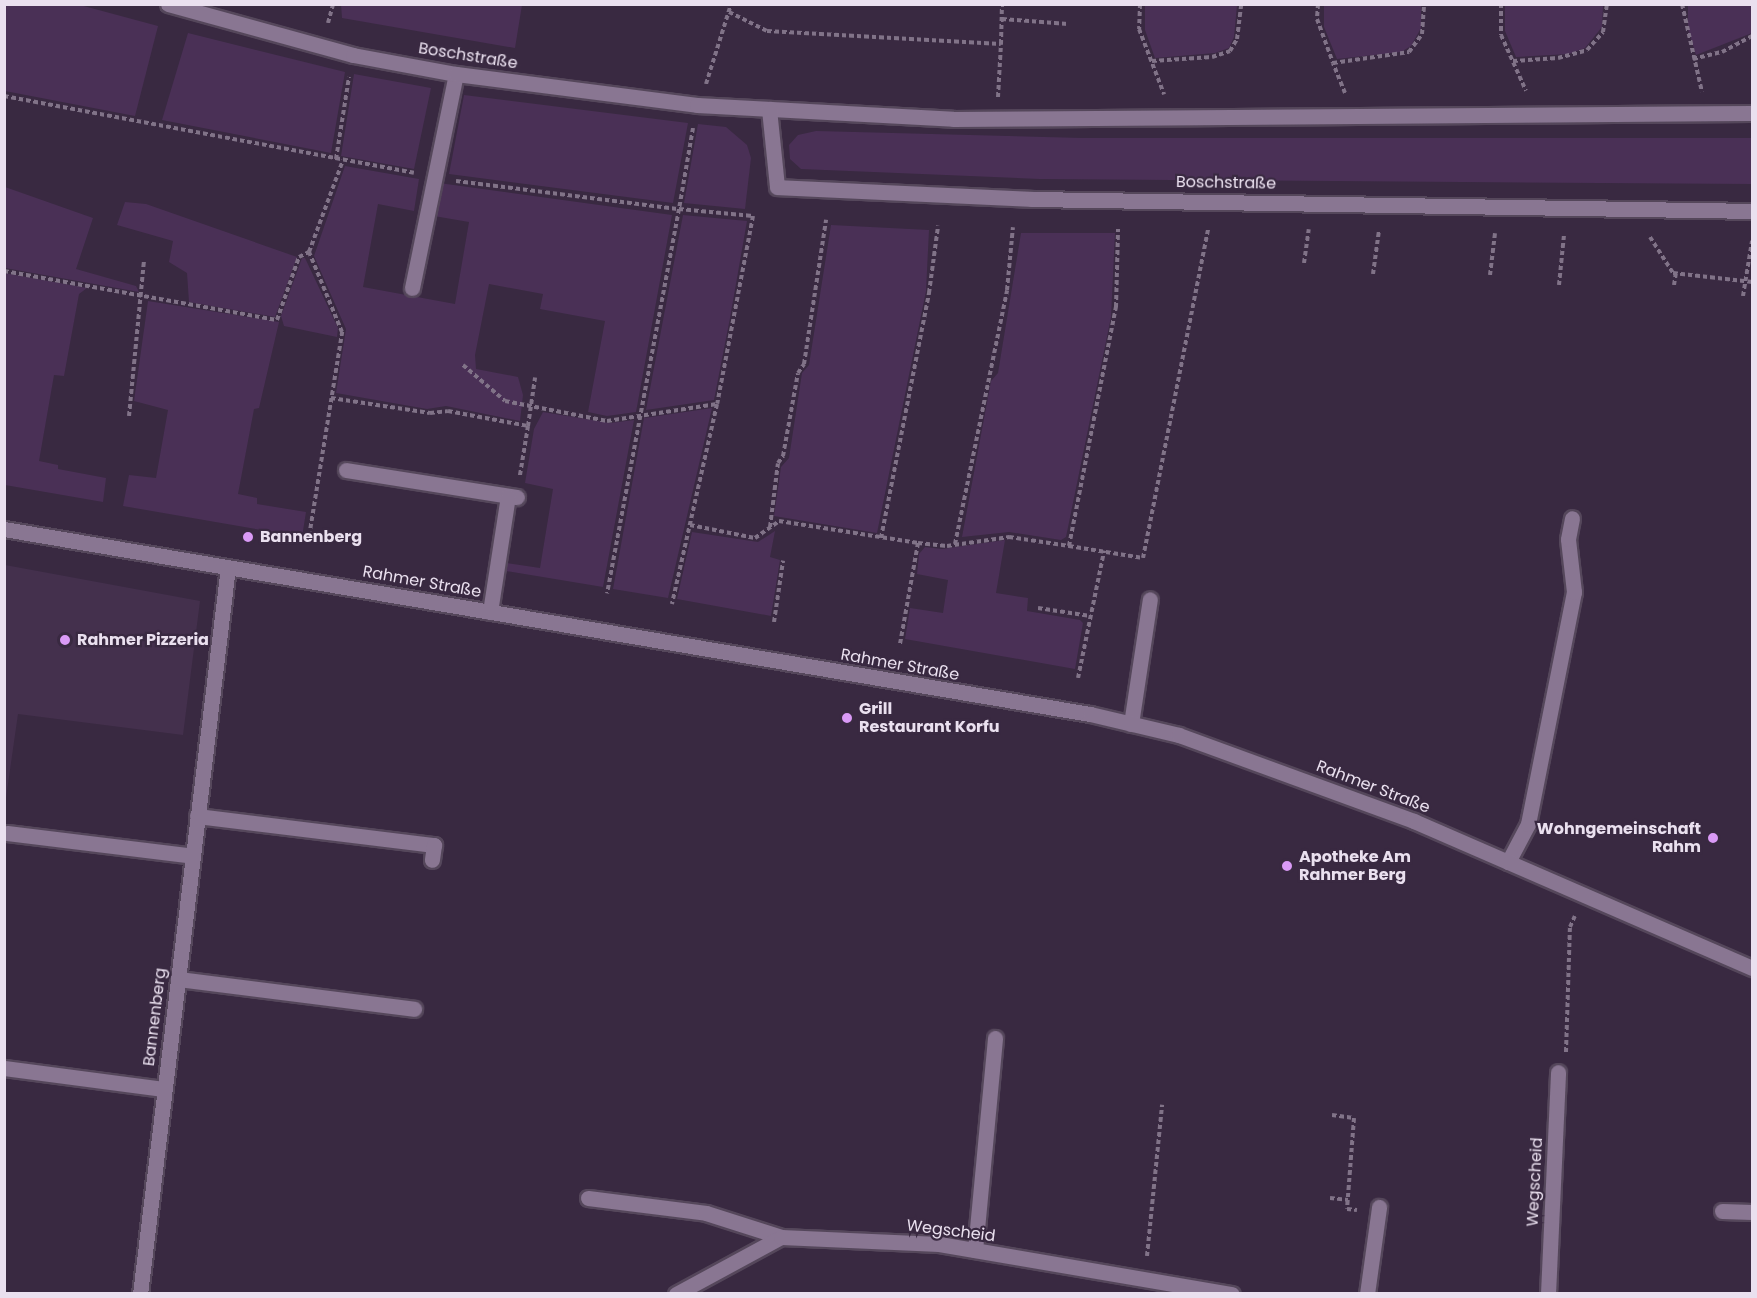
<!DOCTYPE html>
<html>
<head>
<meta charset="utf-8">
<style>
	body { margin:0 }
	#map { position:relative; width:1757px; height:1298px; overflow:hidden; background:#392941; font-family:Poppins,sans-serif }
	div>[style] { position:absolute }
	.built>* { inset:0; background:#44304d }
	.green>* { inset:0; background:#4a3056 }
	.path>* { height:4px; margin-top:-2px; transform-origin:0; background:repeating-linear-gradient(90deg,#817388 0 4.5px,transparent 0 7.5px) }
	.roads { filter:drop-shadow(2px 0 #55475b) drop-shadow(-2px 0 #55475b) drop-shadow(0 2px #55475b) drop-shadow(0 -2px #55475b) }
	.lane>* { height:15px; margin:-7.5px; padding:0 7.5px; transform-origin:7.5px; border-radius:7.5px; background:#897692 }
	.street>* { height:15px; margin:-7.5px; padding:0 7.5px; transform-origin:7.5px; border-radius:7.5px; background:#897692 }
	.secondary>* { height:15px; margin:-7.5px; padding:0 7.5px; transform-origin:7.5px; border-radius:7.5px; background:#897692 }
	.dots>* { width:16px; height:16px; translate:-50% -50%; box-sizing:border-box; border:3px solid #392941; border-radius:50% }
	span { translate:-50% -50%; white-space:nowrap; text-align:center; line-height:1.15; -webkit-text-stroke:4.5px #392941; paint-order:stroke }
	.street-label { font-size:16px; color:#eae0ef }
	.poi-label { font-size:16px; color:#eae0ef; font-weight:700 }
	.left { translate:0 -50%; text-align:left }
	.right { translate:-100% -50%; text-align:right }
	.frame { position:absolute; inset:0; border:6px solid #eae0ef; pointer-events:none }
</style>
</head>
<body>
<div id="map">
	<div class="built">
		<div style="clip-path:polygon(5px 565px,200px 601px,183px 735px,18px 714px,5px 805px)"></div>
	</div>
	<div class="green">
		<div style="clip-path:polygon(341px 4px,522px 4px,522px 5px,515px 48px,342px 18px)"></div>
		<div style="clip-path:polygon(4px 5px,80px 5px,158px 26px,135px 116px,5px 91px)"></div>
		<div style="clip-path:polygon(1145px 5px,1237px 5px,1234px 37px,1229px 48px,1215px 53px,1155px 58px,1145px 30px)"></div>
		<div style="clip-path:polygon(1324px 5px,1421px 5px,1421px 28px,1411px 46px,1401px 52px,1337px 59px,1324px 27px)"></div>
		<div style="clip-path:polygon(1505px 5px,1603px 5px,1602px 27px,1585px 48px,1569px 54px,1516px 57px,1505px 31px)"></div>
		<div style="clip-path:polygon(1688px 5px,1752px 5px,1752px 33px,1696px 55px,1688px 29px)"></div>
		<div style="clip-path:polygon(188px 33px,345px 72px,331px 153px,162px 120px)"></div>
		<div style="clip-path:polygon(354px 74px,431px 88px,414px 169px,341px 156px)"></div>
		<div style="clip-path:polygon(464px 95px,688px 123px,673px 203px,449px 174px)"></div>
		<div style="clip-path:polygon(698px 124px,726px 127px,747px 145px,751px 158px,745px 209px,684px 203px)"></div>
		<div style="clip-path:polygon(816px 131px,1082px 138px,1752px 138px,1752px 184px,1040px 179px,801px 169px,790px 159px,789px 145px,798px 135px)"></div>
		<div style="clip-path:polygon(345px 166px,419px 179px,414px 211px,378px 204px,363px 287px,455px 304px,469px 222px,434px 216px,439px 183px,672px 215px,636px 412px,607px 416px,588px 412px,605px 321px,540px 309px,543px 294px,489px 284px,475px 355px,476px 369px,518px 377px,523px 395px,520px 421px,446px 406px,427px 409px,336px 393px,346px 329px,314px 256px)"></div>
		<div style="clip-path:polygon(5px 187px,93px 218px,76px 269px,136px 286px,139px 292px,5px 268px)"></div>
		<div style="clip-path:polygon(125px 202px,146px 204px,297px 257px,275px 317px,189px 302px,187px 273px,169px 262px,173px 241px,117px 225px)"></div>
		<div style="clip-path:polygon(683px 215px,747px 221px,730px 318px,714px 400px,646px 410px)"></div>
		<div style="clip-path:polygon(831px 225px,929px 230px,926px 291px,877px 533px,774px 516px,781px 467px,789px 458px,802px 373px,809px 365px)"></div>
		<div style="clip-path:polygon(1021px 233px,1115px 233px,1111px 317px,1066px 537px,1061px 540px,1009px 532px,962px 537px,991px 381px,998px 373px)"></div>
		<div style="clip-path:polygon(302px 258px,305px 258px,338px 328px,337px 337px,284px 326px,281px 316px)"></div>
		<div style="clip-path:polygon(4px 273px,87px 288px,79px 294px,64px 376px,54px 375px,39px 461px,58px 465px,58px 469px,106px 478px,103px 502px,5px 485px)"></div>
		<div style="clip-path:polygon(148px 301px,279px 322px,259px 408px,254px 409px,238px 494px,257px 498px,257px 504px,306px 512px,302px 537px,123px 506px,129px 475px,156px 478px,168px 410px,134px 401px)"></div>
		<div style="clip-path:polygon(712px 408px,668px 598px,613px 589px,644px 418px)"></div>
		<div style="clip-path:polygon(543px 412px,610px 423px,634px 420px,603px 587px,506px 571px,507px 563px,540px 568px,553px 489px,525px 483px,534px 429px)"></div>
		<div style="clip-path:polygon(775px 531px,770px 557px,780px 560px,771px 616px,677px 599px,692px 532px,758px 542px)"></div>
		<div style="clip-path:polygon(1005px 540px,996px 593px,1028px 598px,1027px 611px,1080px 620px,1083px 623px,1075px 669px,905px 639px,910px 608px,943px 613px,948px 580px,917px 574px,919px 554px,925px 547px,942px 549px)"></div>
	</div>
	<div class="path">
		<div style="left:1140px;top:4px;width:25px;rotate:92deg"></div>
		<div style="left:1139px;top:29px;width:70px;rotate:69deg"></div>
		<div style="left:1318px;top:4px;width:15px;rotate:94deg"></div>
		<div style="left:1317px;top:19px;width:47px;rotate:70deg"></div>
		<div style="left:1501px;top:4px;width:31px;rotate:90deg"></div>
		<div style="left:1501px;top:35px;width:61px;rotate:65.9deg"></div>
		<div style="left:1682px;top:4px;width:90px;rotate:77.2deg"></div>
		<div style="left:729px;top:12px;width:42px;rotate:26.6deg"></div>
		<div style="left:767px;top:31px;width:234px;rotate:3.2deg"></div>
		<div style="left:1001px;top:44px;width:40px;rotate:-88.6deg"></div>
		<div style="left:1002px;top:19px;width:66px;rotate:4.3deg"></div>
		<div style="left:328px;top:23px;width:20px;rotate:-75deg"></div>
		<div style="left:1693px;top:59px;width:30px;rotate:-14deg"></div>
		<div style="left:1722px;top:52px;width:34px;rotate:-28deg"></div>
		<div style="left:1152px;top:61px;width:60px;rotate:-3.8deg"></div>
		<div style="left:1212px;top:57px;width:19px;rotate:-18deg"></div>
		<div style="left:1230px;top:51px;width:14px;rotate:-60deg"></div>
		<div style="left:1237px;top:39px;width:35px;rotate:-83deg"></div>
		<div style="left:1513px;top:61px;width:45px;rotate:-3.8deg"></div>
		<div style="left:1558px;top:58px;width:30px;rotate:-15deg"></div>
		<div style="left:1587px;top:50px;width:24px;rotate:-48deg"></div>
		<div style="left:1603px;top:32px;width:28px;rotate:-82deg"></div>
		<div style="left:706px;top:84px;width:84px;rotate:-72.6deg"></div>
		<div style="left:1345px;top:93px;width:32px;rotate:-112deg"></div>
		<div style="left:1333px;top:63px;width:77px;rotate:-8.2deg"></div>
		<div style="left:1409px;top:52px;width:22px;rotate:-54deg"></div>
		<div style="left:1422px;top:34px;width:30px;rotate:-86deg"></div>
		<div style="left:4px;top:96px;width:417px;rotate:10.6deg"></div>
		<div style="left:998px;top:97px;width:53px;rotate:-86.8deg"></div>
		<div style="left:693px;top:128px;width:82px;rotate:99.8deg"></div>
		<div style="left:679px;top:209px;width:74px;rotate:5.4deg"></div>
		<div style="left:753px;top:216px;width:191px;rotate:100.8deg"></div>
		<div style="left:336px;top:159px;width:83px;rotate:-81deg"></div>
		<div style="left:456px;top:181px;width:225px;rotate:7.2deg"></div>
		<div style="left:679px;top:209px;width:391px;rotate:100.6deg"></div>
		<div style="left:1650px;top:237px;width:43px;rotate:57.4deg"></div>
		<div style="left:1673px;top:273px;width:80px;rotate:6.5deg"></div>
		<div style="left:1304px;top:263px;width:34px;rotate:-82deg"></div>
		<div style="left:4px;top:271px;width:277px;rotate:10.2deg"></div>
		<div style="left:277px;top:320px;width:67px;rotate:-70.8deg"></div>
		<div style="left:299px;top:257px;width:11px;rotate:-27deg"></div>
		<div style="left:309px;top:252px;width:98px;rotate:-69.7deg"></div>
		<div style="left:1373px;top:274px;width:44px;rotate:-82.2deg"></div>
		<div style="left:1490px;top:275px;width:42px;rotate:-83.2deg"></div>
		<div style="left:1559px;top:285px;width:50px;rotate:-84.3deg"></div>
		<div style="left:1674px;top:285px;width:12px;rotate:-81deg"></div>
		<div style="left:1743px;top:296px;width:56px;rotate:-80.7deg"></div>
		<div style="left:463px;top:365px;width:55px;rotate:40.6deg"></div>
		<div style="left:505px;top:401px;width:104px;rotate:11.1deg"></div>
		<div style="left:607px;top:421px;width:111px;rotate:-8.8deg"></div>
		<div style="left:717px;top:404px;width:205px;rotate:102.7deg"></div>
		<div style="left:331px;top:398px;width:100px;rotate:8.6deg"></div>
		<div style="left:430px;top:413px;width:18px;rotate:-6deg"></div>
		<div style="left:448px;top:411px;width:81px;rotate:10.6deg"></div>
		<div style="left:528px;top:426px;width:50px;rotate:99.3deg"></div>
		<div style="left:129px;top:416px;width:156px;rotate:-84.5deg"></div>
		<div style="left:528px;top:426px;width:49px;rotate:-81.7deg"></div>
		<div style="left:690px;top:525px;width:66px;rotate:11.3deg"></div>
		<div style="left:755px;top:538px;width:29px;rotate:-35deg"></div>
		<div style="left:779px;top:521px;width:141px;rotate:9deg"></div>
		<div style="left:918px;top:543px;width:103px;rotate:100.1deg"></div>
		<div style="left:770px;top:527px;width:64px;rotate:-82.9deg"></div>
		<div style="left:778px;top:463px;width:9px;rotate:-54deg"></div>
		<div style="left:783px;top:456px;width:84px;rotate:-79.8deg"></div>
		<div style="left:798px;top:373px;width:11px;rotate:-56deg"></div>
		<div style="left:804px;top:364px;width:146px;rotate:-81.3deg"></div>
		<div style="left:881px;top:538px;width:250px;rotate:-78.9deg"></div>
		<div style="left:929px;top:293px;width:68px;rotate:-82.3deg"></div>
		<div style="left:308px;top:543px;width:214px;rotate:-80.8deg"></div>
		<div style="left:342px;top:332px;width:87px;rotate:-112.4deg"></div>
		<div style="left:918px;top:543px;width:29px;rotate:6deg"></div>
		<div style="left:947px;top:546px;width:63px;rotate:-8.3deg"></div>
		<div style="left:1009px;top:537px;width:61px;rotate:8.5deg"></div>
		<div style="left:1069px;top:546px;width:244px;rotate:-78.9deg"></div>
		<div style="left:1116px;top:307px;width:78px;rotate:-88.5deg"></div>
		<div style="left:955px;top:544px;width:259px;rotate:-78.4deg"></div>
		<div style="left:1007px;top:290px;width:63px;rotate:-84.6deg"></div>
		<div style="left:1069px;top:546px;width:75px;rotate:9.2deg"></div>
		<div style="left:1143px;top:558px;width:335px;rotate:-78.8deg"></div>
		<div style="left:1038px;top:608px;width:53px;rotate:8.7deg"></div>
		<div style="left:774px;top:622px;width:62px;rotate:-81.6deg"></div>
		<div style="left:1078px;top:678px;width:130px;rotate:-78.4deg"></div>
		<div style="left:1566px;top:1052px;width:125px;rotate:-88.2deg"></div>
		<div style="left:1570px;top:927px;width:12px;rotate:-66deg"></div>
		<div style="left:1332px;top:1115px;width:22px;rotate:8deg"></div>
		<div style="left:1354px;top:1118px;width:91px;rotate:94.4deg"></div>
		<div style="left:1347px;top:1209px;width:10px;rotate:6deg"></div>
		<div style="left:1330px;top:1198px;width:18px;rotate:6deg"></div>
		<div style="left:1147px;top:1256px;width:152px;rotate:-84.3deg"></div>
	</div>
	<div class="roads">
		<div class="lane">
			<div style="left:412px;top:288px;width:218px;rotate:-78.4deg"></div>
			<div style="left:346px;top:470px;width:173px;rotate:9deg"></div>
			<div style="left:490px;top:612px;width:117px;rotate:-81.2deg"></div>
			<div style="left:1131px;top:724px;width:126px;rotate:-81.4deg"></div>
			<div style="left:197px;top:816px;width:239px;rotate:7deg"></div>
			<div style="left:434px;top:845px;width:15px;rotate:98deg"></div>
			<div style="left:7px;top:833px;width:187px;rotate:7deg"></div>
			<div style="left:1508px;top:862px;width:43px;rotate:-62.2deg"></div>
			<div style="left:1528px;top:824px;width:237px;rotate:-78.8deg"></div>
			<div style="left:1574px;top:592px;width:53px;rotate:-96.5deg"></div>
			<div style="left:1568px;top:539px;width:21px;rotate:-79deg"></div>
			<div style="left:178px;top:979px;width:238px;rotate:7.2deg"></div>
			<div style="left:4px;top:1068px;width:161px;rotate:7.5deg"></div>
			<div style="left:588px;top:1198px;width:119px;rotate:7.2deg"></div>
			<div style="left:706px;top:1213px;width:79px;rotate:17.7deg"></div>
			<div style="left:1722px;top:1211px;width:30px;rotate:2deg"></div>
			<div style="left:975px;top:1250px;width:213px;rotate:-84.6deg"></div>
			<div style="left:1367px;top:1294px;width:88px;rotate:-82.1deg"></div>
		</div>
		<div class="street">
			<div style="left:168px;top:4px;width:192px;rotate:15.4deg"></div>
			<div style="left:353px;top:55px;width:105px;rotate:10.5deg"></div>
			<div style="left:456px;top:74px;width:243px;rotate:7.3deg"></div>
			<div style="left:697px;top:105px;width:256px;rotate:3.1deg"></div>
			<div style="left:953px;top:119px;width:799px;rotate:-0.43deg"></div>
			<div style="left:769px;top:109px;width:78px;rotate:84.1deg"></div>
			<div style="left:777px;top:187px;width:255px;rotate:2.7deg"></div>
			<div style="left:1032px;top:199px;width:720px;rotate:0.95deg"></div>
			<div style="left:140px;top:1294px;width:732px;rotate:-83.1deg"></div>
			<div style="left:676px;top:1294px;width:119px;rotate:-28.5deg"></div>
			<div style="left:781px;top:1237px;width:158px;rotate:2.5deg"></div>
			<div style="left:939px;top:1244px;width:297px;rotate:9.7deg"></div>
			<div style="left:1548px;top:1294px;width:222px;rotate:-87.4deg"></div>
		</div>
		<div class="secondary">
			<div style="left:4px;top:529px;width:1102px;rotate:9.67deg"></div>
			<div style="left:1090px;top:714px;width:91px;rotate:13.3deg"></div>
			<div style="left:1179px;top:735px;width:250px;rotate:20.1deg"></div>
			<div style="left:1414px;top:821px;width:369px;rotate:23.5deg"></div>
		</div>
	</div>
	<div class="dots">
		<div style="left:248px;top:537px;background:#da9af6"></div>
		<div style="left:65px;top:640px;background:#da9af6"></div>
		<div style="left:847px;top:718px;background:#da9af6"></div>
		<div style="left:1713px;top:838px;background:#da9af6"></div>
		<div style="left:1287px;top:866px;background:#da9af6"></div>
	</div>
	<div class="street-label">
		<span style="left:468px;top:56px;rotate:9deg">Boschstraße</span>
		<span style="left:1226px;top:183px;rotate:1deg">Boschstraße</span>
		<span style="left:422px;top:582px;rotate:10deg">Rahmer Straße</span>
		<span style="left:900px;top:665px;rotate:10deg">Rahmer Straße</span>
		<span style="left:1373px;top:787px;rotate:21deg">Rahmer Straße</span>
		<span style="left:155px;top:1017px;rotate:-83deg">Bannenberg</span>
		<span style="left:1535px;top:1182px;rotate:-87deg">Wegscheid</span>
		<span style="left:951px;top:1231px;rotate:7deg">Wegscheid</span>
	</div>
	<div class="poi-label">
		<span class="left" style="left:260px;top:537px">Bannenberg</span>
		<span class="left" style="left:77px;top:640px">Rahmer Pizzeria</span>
		<span class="left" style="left:859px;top:718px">Grill<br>Restaurant Korfu</span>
		<span class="right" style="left:1701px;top:838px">Wohngemeinschaft<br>Rahm</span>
		<span class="left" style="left:1299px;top:866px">Apotheke Am<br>Rahmer Berg</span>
	</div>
	<div class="frame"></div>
</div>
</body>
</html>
